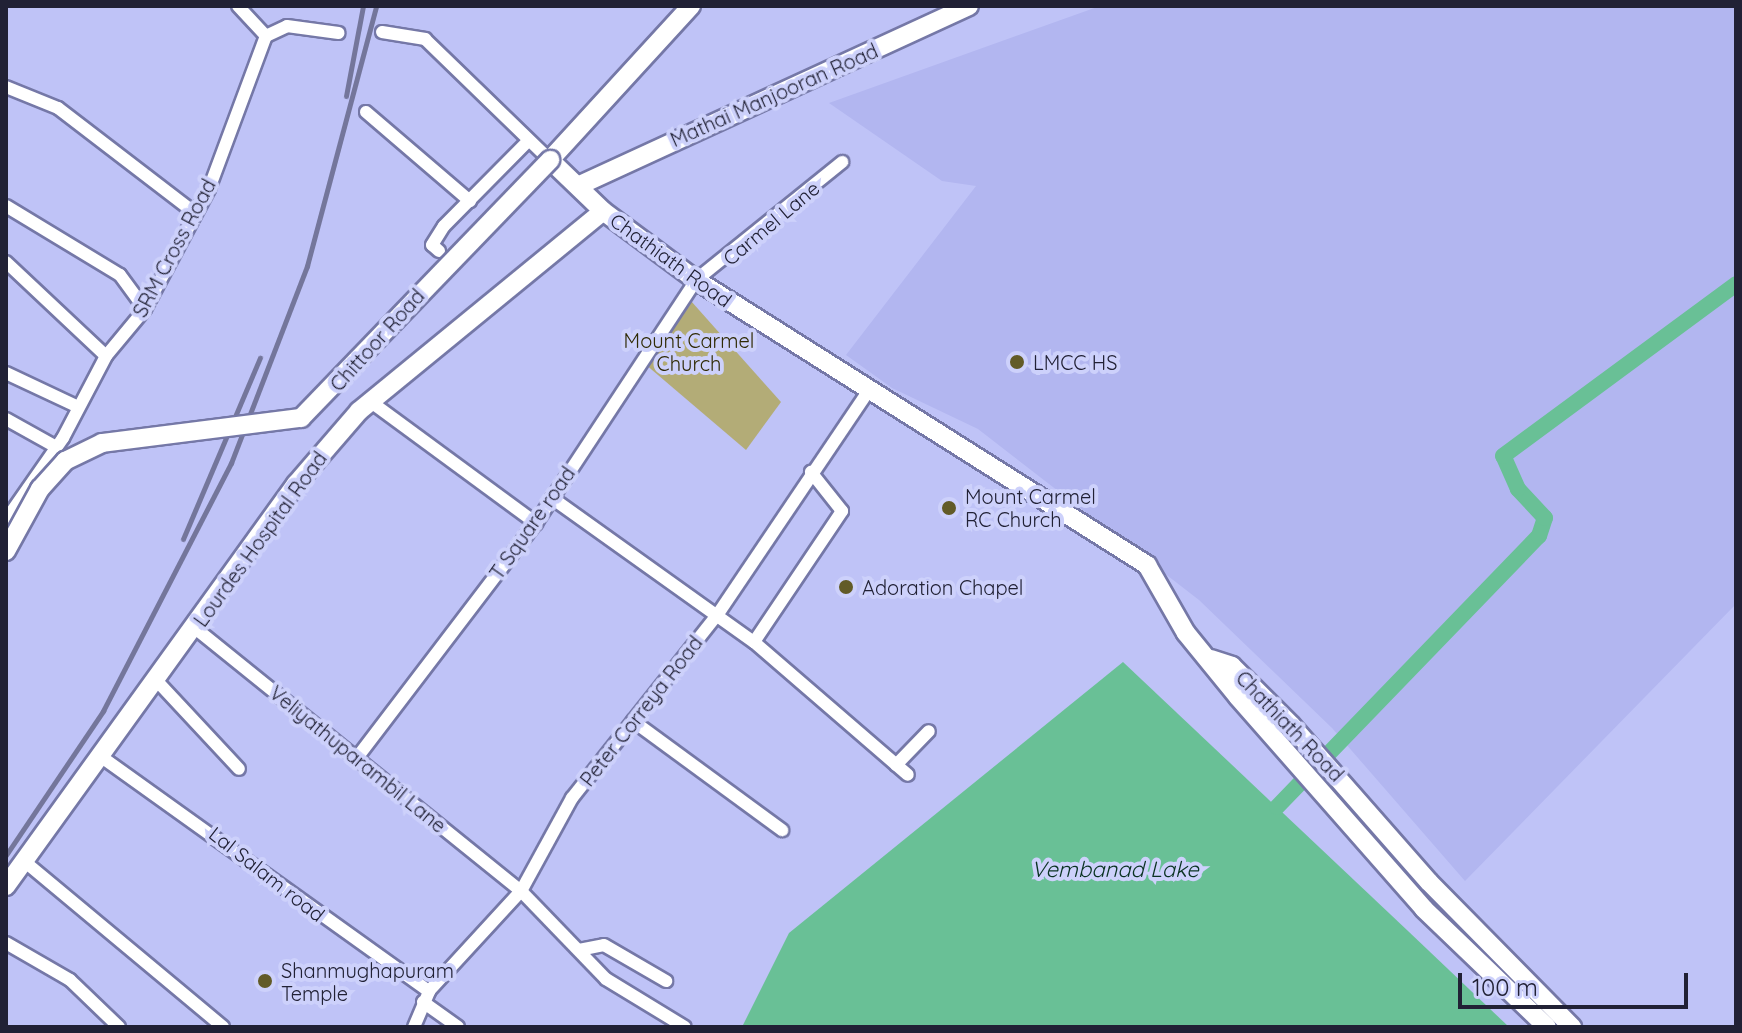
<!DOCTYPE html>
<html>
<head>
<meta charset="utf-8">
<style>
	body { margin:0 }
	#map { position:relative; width:1742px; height:1033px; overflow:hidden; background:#bfc3f7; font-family:Quicksand,sans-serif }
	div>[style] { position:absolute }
	.built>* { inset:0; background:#b2b6f0 }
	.green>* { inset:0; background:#b3ac77 }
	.water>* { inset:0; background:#69c096 }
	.canal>* { height:16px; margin:-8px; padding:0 8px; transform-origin:8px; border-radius:8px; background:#69c096 }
	.roads { filter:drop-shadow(2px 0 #7578a7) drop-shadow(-2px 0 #7578a7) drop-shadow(0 2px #7578a7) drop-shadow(0 -2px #7578a7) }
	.street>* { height:12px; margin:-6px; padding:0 6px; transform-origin:6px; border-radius:6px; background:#fff }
	.secondary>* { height:18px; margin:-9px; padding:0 9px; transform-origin:9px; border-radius:9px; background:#fff }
	.rail>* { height:5px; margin:-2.5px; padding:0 2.5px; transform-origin:2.5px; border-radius:2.5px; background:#74769b }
	.bridges { filter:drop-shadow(2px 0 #7578a7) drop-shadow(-2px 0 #7578a7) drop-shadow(0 2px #7578a7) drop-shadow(0 -2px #7578a7) }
	.secondary-bridge>* { height:18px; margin:-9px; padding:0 9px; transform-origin:9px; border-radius:9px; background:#fff }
	.dots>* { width:22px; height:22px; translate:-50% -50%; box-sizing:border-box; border:4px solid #cdd1fb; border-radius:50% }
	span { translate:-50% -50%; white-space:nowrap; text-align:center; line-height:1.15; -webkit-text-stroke:8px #cdd1fb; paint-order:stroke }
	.street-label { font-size:20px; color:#212135 }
	.park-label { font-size:20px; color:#2f2a04 }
	.poi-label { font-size:20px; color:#212135 }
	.left { translate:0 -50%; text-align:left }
	.water-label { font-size:22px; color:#093221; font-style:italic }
	.frame { position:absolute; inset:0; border:8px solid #212135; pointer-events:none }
	.scale { position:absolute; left:1458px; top:973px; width:230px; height:36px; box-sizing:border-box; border:4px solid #212135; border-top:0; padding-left:10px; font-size:24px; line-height:28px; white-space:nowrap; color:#212135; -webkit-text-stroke:6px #cdd1fb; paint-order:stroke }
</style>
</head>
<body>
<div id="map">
	<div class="built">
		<div style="clip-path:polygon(1100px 6px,1736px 6px,1736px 604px,1465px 881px,1332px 728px,1199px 600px,978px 429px,892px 388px,846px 355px,976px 186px,942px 181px,829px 103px)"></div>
	</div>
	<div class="green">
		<div style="clip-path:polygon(683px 292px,781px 402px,746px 450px,638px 358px)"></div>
	</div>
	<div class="water">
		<div style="clip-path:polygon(1123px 662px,1408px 931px,1509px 1027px,742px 1027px,789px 933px)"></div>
	</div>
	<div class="canal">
		<div style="left:1277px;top:807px;width:377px;rotate:-46deg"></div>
		<div style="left:1539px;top:536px;width:19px;rotate:-72deg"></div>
		<div style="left:1545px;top:518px;width:40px;rotate:-133deg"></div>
		<div style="left:1518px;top:489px;width:36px;rotate:-114deg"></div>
		<div style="left:1503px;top:456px;width:290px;rotate:-36.4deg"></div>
	</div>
	<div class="roads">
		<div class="street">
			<div style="left:382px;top:32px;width:44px;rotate:9.2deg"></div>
			<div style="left:425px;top:39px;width:174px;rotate:44.1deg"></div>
			<div style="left:266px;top:36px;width:23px;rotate:-25deg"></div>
			<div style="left:287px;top:26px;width:52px;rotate:7.7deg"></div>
			<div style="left:6px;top:87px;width:56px;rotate:22deg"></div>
			<div style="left:58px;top:108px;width:173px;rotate:37.5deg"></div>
			<div style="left:366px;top:112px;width:137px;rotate:40.6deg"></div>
			<div style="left:6px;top:206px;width:133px;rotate:31.2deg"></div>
			<div style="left:120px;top:275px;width:42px;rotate:53.7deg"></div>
			<div style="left:439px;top:251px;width:9px;rotate:-139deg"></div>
			<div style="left:432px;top:245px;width:22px;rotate:-58deg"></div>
			<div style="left:444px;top:226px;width:118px;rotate:-45.3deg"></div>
			<div style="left:6px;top:262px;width:137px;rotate:43.2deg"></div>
			<div style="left:6px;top:373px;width:75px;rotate:25.2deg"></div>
			<div style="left:371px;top:402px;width:205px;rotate:36.3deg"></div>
			<div style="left:6px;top:419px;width:57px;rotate:29.2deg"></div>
			<div style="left:552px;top:498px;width:248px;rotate:35.5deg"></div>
			<div style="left:754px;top:642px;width:158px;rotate:-56.1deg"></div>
			<div style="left:842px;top:511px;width:50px;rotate:-128.5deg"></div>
			<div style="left:6px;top:520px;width:100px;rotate:-55.2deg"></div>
			<div style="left:63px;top:438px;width:93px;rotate:-62.3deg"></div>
			<div style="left:106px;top:356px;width:61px;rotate:-50.3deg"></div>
			<div style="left:145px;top:309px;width:136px;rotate:-61.9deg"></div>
			<div style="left:209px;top:189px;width:163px;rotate:-69.6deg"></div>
			<div style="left:266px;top:36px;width:41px;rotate:-133deg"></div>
			<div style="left:195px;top:628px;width:419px;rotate:38.9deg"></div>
			<div style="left:521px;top:891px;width:122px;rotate:46deg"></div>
			<div style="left:606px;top:979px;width:92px;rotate:31.3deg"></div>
			<div style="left:754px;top:642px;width:203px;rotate:40.8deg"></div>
			<div style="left:157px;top:681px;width:120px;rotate:47deg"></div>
			<div style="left:633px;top:721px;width:185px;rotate:36.2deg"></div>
			<div style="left:103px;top:758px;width:401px;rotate:35.6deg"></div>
			<div style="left:356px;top:759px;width:297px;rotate:-52.7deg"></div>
			<div style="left:536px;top:523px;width:291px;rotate:-56.6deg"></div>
			<div style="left:696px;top:280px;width:188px;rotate:-38.9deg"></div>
			<div style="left:896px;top:765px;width:47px;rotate:-45.9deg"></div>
			<div style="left:24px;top:861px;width:259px;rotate:39.8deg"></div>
			<div style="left:6px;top:943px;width:74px;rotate:30deg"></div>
			<div style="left:70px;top:980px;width:68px;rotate:43.8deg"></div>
			<div style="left:579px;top:950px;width:25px;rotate:-11deg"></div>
			<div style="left:604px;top:945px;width:72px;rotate:30.1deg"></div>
			<div style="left:423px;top:1002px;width:43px;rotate:35.5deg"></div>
			<div style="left:414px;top:1027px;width:39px;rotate:-67deg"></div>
			<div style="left:429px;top:991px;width:136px;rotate:-47.4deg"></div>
			<div style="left:521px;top:891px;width:106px;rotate:-61.3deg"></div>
			<div style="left:572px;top:798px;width:235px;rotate:-51.6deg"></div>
			<div style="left:718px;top:614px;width:267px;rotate:-56deg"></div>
		</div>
		<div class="secondary">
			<div style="left:691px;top:6px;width:209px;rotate:132.5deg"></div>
			<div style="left:550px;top:160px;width:74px;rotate:43.9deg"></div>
			<div style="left:603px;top:211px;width:116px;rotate:36.6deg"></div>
			<div style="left:696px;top:280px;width:534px;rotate:32.29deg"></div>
			<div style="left:1147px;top:565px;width:78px;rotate:60.2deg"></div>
			<div style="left:1186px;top:633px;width:82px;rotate:50.9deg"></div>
			<div style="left:1238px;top:697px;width:282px;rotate:48.7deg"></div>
			<div style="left:1424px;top:909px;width:170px;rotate:43.8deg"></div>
			<div style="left:580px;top:185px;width:428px;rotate:-24.7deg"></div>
			<div style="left:1211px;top:659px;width:22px;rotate:18deg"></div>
			<div style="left:1232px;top:666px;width:83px;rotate:45deg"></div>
			<div style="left:1291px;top:725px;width:209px;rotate:48.7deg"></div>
			<div style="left:1429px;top:882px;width:204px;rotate:45.4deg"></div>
			<div style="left:6px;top:886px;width:496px;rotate:-54.2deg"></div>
			<div style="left:296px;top:484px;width:96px;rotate:-49.2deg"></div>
			<div style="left:359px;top:411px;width:315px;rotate:-39.3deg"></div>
		</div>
	</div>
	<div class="rail">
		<div style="left:346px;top:96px;width:92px;rotate:-79.3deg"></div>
		<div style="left:183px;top:539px;width:197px;rotate:-67deg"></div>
		<div style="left:6px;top:855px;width:174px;rotate:-56deg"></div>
		<div style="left:103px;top:711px;width:279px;rotate:-62.7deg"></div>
		<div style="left:231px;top:463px;width:211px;rotate:-68.9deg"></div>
		<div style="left:307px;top:266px;width:269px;rotate:-75.1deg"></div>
	</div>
	<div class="bridges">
		<div class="secondary-bridge">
			<div style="left:6px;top:551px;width:71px;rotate:-61.3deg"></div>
			<div style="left:40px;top:489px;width:38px;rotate:-48deg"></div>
			<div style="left:65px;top:461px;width:41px;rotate:-25.9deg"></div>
			<div style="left:102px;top:443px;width:201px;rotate:-7.2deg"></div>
			<div style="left:301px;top:418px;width:359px;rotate:-46deg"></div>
		</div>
	</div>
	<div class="dots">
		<div style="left:1017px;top:362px;background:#625b27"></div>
		<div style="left:949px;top:508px;background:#625b27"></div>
		<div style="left:846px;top:587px;background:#625b27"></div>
		<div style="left:265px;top:981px;background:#625b27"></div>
	</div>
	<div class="street-label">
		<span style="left:774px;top:95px;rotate:-24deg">Mathai Manjooran Road</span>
		<span style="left:771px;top:223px;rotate:-40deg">Carmel Lane</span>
		<span style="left:174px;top:248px;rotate:-62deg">SRM Cross Road</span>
		<span style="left:671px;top:260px;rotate:36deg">Chathiath Road</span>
		<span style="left:377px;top:340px;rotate:-48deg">Chittoor Road</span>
		<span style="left:532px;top:523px;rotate:-55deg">T Square road</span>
		<span style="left:260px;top:539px;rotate:-54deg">Lourdes Hospital Road</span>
		<span style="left:641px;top:711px;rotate:-52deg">Peter Correya Road</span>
		<span style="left:1290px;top:726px;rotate:46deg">Chathiath Road</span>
		<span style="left:358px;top:759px;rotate:39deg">Veliyathuparambil Lane</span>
		<span style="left:267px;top:874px;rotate:38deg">Lal Salam road</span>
	</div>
	<div class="park-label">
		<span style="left:689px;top:352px">Mount Carmel<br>Church</span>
	</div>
	<div class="poi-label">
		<span class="left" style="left:1033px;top:362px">LMCC HS</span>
		<span class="left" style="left:965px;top:508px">Mount Carmel<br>RC Church</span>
		<span class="left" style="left:862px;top:587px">Adoration Chapel</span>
		<span class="left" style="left:281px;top:982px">Shanmughapuram<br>Temple</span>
	</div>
	<div class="water-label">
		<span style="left:1115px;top:870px">Vembanad Lake</span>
	</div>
	<div class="frame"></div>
	<div class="scale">100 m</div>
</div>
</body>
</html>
